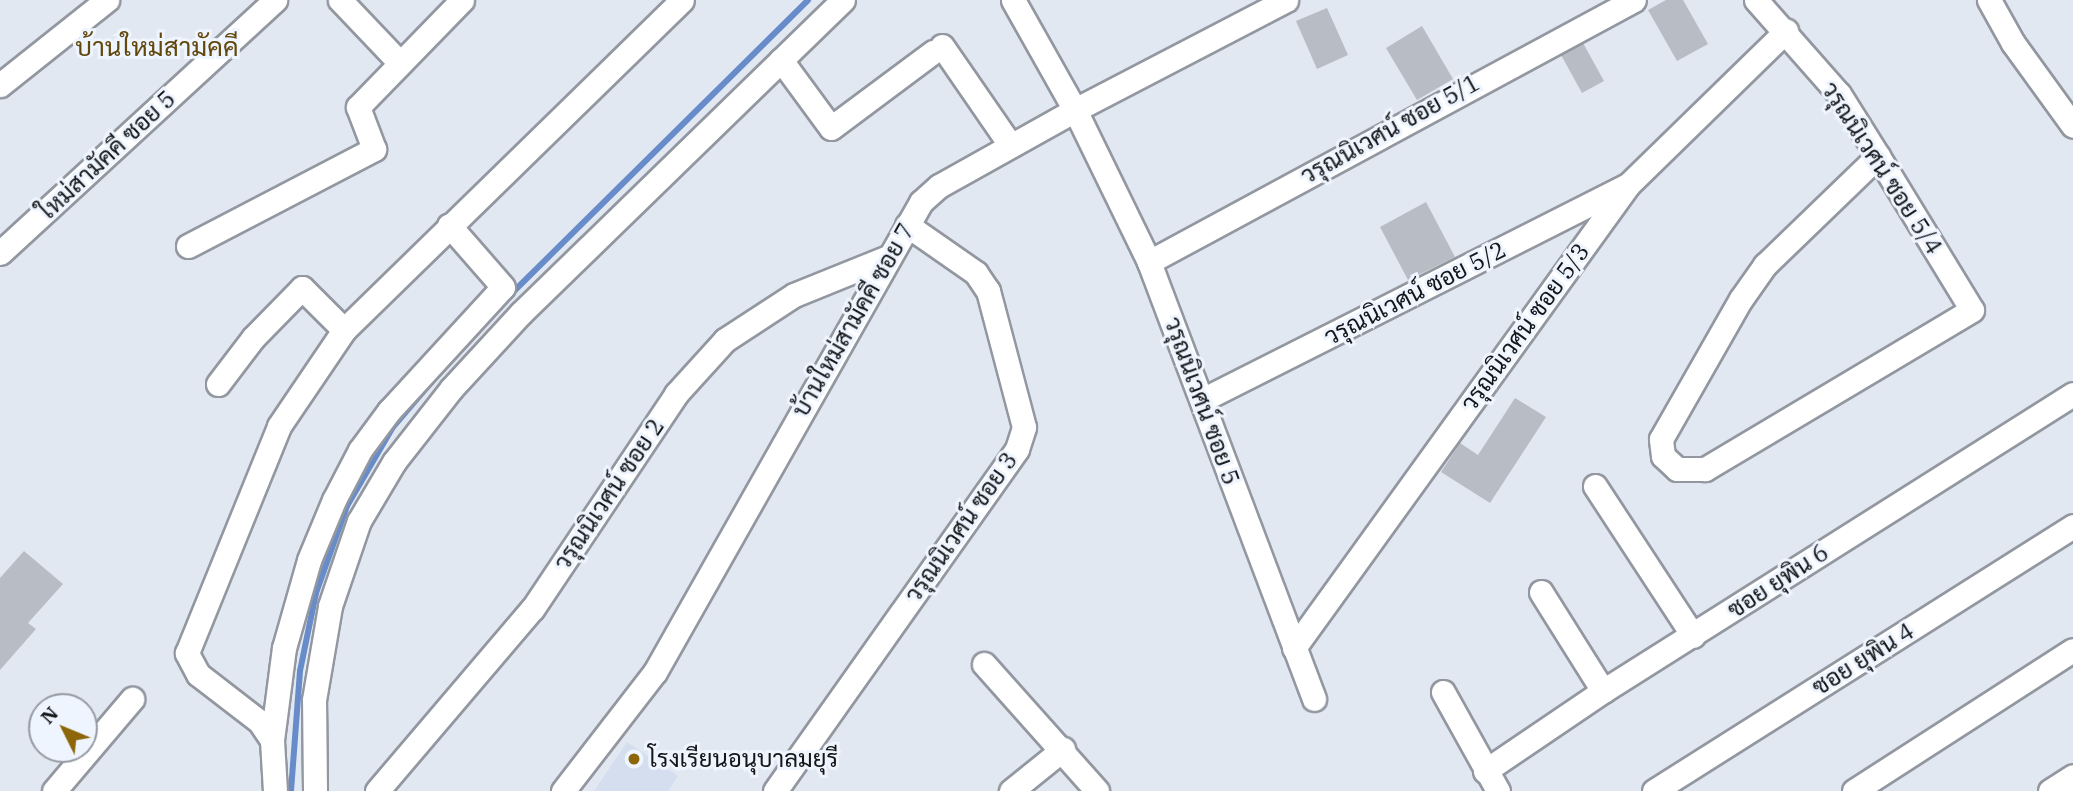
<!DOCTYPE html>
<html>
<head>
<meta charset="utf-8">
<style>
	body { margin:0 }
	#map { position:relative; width:2073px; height:791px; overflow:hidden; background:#e2e8f1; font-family:"IBM Plex Serif",Sarabun,serif }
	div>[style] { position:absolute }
	.built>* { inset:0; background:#d5deef }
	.stream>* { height:6px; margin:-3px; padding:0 3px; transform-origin:3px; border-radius:3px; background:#688bca }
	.building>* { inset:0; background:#b7bcc5 }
	.roads { filter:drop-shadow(2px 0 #9297a0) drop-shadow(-2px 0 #9297a0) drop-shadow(0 2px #9297a0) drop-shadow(0 -2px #9297a0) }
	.minor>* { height:23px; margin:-11.5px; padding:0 11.5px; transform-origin:11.5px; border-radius:11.5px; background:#fff }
	.dots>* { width:19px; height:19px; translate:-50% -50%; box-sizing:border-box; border:4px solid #eff5ff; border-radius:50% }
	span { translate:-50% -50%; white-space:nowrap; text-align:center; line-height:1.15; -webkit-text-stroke:6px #eff5ff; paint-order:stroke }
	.street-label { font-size:24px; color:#141619 }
	.poi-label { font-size:24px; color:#141619 }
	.left { translate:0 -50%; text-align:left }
	.neighbourhood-label { font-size:26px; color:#63480d }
	.north { position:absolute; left:28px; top:693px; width:70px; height:70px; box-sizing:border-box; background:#eff5ff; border:2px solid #979ca3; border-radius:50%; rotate:313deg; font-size:19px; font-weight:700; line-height:28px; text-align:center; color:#141619 }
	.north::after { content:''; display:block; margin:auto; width:24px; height:32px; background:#8c6608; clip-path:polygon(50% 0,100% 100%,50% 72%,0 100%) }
</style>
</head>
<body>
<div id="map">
	<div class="built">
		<div style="clip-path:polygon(627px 742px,678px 776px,668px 791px,594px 791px)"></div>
	</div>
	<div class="stream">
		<div style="left:506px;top:299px;width:425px;rotate:-44.7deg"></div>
		<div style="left:291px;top:791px;width:120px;rotate:-85.7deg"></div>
		<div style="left:300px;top:671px;width:80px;rotate:-78.4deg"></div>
		<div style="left:316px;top:593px;width:92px;rotate:-70.4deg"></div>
		<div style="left:347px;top:506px;width:91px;rotate:-59.8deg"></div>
		<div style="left:393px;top:427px;width:72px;rotate:-49.5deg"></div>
	</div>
	<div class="building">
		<div style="clip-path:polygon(1666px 0,1683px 0,1708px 44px,1677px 61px,1648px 10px)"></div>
		<div style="clip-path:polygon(1327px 8px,1348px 55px,1317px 69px,1296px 21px)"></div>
		<div style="clip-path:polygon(1422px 26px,1453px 79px,1417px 100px,1386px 48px)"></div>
		<div style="clip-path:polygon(1583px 43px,1604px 81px,1582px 93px,1561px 55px)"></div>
		<div style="clip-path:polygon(1426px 202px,1455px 257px,1408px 280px,1380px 227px)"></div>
		<div style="clip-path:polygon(1515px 398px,1546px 417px,1490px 503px,1441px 472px,1460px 443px,1478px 455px)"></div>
		<div style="clip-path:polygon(24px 551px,63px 584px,28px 623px,36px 629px,0 670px,0 578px)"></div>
	</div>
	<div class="roads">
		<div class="minor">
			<div style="left:340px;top:0;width:87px;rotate:46.4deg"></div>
			<div style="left:1013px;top:0;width:126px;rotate:60.6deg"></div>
			<div style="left:1075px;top:110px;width:169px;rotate:64deg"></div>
			<div style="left:1149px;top:262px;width:467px;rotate:69.3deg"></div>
			<div style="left:1756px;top:0;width:125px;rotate:48.6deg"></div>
			<div style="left:1839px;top:94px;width:73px;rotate:57.8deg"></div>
			<div style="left:1878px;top:156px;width:180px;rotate:58.6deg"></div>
			<div style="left:1972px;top:310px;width:311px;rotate:149.2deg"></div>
			<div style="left:1705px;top:469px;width:28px;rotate:180deg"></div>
			<div style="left:1677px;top:469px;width:19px;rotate:-137deg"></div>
			<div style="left:1663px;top:456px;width:17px;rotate:-97deg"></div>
			<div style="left:1661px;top:439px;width:161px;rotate:-60.3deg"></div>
			<div style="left:1741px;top:299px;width:42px;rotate:-54.8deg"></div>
			<div style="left:1765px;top:265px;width:157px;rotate:-44deg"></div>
			<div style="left:1989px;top:0;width:49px;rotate:60.8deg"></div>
			<div style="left:2013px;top:43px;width:102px;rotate:54.1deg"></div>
			<div style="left:942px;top:46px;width:121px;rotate:55.4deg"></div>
			<div style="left:781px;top:60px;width:84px;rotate:53.7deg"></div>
			<div style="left:831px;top:128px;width:127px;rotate:-36.7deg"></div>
			<div style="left:0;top:85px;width:137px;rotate:-38.5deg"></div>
			<div style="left:188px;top:246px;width:210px;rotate:-27.5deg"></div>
			<div style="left:374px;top:149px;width:45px;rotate:-110.9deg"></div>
			<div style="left:358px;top:107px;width:149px;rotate:-45.8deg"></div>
			<div style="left:0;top:253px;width:374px;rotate:-42.6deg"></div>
			<div style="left:1149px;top:262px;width:551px;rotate:-28.38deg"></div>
			<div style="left:218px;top:384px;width:58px;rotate:-52.7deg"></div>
			<div style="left:253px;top:338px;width:70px;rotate:-45.6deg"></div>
			<div style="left:302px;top:288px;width:59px;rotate:45deg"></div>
			<div style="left:1202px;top:400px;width:475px;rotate:-26.8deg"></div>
			<div style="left:1595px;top:486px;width:179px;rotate:56.8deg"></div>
			<div style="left:1541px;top:592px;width:117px;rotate:57.9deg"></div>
			<div style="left:1294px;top:648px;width:571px;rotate:-54.19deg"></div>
			<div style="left:1628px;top:185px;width:221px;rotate:-44.3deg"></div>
			<div style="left:984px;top:664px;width:170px;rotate:48.3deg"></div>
			<div style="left:1443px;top:692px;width:113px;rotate:60.9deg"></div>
			<div style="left:272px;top:740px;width:22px;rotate:-124deg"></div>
			<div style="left:260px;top:722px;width:78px;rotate:-142.3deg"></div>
			<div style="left:198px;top:674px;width:24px;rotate:-118deg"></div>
			<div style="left:187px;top:653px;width:245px;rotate:-67.9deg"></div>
			<div style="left:279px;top:426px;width:116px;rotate:-55.9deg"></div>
			<div style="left:344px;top:330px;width:472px;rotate:-44.3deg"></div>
			<div style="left:1485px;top:771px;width:143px;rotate:-34.1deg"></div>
			<div style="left:1603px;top:691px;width:556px;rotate:-32.29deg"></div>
			<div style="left:54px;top:791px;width:121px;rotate:-49.7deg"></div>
			<div style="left:275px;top:791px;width:51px;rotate:-93.4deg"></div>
			<div style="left:272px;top:740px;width:93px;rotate:-82.6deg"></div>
			<div style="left:284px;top:648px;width:91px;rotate:-74.1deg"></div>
			<div style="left:309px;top:560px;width:65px;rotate:-67.4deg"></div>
			<div style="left:334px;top:500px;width:56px;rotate:-62.5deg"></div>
			<div style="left:360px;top:450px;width:49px;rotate:-53.4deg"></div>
			<div style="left:389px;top:411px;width:168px;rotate:-47.4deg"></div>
			<div style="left:503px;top:287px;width:82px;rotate:-131.1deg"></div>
			<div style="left:315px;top:791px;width:91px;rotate:-90.6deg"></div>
			<div style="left:314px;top:700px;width:95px;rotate:-80.3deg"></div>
			<div style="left:330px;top:606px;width:90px;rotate:-71.2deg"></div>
			<div style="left:359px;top:521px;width:69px;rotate:-59.3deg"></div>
			<div style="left:394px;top:462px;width:93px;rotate:-52deg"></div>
			<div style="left:451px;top:389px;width:103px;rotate:-47.4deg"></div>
			<div style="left:521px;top:313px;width:449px;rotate:-44.2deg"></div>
			<div style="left:377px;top:791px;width:240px;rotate:-49.6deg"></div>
			<div style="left:533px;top:608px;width:257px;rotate:-56.2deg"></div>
			<div style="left:676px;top:394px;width:73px;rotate:-47.8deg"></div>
			<div style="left:725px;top:340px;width:82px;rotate:-33.1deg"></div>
			<div style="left:794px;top:295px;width:101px;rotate:-22deg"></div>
			<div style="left:563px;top:791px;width:150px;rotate:-52.3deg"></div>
			<div style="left:655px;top:672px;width:540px;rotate:-60.49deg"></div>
			<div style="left:921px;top:202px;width:24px;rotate:-42deg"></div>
			<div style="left:939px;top:186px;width:156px;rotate:-29.2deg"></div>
			<div style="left:1075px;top:110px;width:238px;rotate:-27.5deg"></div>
			<div style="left:775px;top:791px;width:419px;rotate:-54.7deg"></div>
			<div style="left:1017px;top:449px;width:23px;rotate:-72deg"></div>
			<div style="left:1024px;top:427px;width:141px;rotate:-104.8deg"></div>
			<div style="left:988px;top:291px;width:22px;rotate:-124deg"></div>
			<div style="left:976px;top:273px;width:84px;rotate:-145.2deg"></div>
			<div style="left:1011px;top:791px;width:67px;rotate:-38.9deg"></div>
			<div style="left:1654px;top:791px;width:496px;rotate:-32.3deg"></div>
			<div style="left:1854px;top:791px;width:260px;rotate:-32.8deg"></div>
			<div style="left:2050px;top:791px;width:27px;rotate:-33deg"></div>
		</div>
	</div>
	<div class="dots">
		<div style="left:634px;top:759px;background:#8c6608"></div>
	</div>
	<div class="street-label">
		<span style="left:1390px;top:129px;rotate:-29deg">วรุณนิเวศน์ ซอย 5/1</span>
		<span style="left:107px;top:155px;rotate:-43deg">ใหม่สามัคคี ซอย 5</span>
		<span style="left:1882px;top:168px;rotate:57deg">วรุณนิเวศน์ ซอย 5/4</span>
		<span style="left:1415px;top:293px;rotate:-27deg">วรุณนิเวศน์ ซอย 5/2</span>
		<span style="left:853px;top:320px;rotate:-60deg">บ้านใหม่สามัคคี ซอย 7</span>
		<span style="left:1525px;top:327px;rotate:-54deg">วรุณนิเวศน์ ซอย 5/3</span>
		<span style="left:1202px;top:401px;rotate:70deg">วรุณนิเวศน์ ซอย 5</span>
		<span style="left:609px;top:494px;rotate:-56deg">วรุณนิเวศน์ ซอย 2</span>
		<span style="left:961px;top:527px;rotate:-55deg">วรุณนิเวศน์ ซอย 3</span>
		<span style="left:1778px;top:581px;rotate:-33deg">ซอย ยุพิน 6</span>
		<span style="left:1863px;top:659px;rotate:-32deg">ซอย ยุพิน 4</span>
	</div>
	<div class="poi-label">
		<span class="left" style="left:648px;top:759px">โรงเรียนอนุบาลมยุรี</span>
	</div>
	<div class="neighbourhood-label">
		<span style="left:157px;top:47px">บ้านใหม่สามัคคี</span>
	</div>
	<div class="north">N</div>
</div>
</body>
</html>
